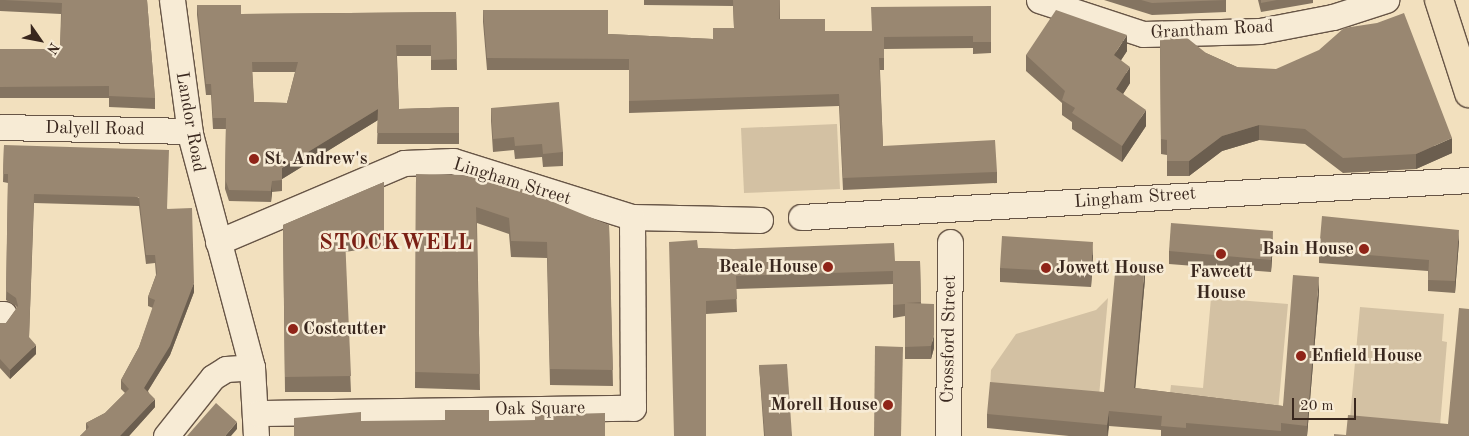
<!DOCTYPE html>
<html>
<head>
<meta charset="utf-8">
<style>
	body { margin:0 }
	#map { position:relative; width:1469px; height:436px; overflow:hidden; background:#f2e0be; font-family:"Old Standard TT",serif }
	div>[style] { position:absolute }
	.green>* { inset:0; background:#d3c1a3 }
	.roads { filter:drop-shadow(1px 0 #675546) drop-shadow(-1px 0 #675546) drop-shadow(0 1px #675546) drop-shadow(0 -1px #675546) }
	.street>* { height:25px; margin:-12.5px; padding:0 12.5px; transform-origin:12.5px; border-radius:12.5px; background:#f7ebd5 }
	.highway>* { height:28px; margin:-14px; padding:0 14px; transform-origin:14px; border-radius:14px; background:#f2e0be }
	.wall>* { inset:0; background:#847461 }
	.shaded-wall>* { inset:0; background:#6b5e4f }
	.building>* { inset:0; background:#998771 }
	.dots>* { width:14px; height:14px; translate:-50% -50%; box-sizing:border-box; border:2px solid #f7ebd5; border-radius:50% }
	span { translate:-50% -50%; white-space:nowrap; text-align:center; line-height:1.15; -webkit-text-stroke:5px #f7ebd5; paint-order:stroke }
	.street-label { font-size:18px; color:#39271e }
	.poi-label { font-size:18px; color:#39271e; font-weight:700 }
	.left { translate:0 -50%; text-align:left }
	.right { translate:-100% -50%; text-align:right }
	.district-label { font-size:22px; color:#7a1f14; font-weight:700; letter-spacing:1px }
	.north { position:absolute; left:15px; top:15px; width:50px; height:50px; -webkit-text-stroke:4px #f7ebd5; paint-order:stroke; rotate:123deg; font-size:14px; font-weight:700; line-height:20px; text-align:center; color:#39271e }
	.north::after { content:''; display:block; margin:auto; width:18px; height:22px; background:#39271e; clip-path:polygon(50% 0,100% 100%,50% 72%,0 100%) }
	.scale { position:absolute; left:1292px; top:398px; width:64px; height:22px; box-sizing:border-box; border:2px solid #39271e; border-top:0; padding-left:6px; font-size:15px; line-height:18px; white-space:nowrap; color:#39271e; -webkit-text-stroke:4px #f7ebd5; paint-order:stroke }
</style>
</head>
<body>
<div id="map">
	<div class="green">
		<div style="clip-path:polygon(837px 124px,840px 189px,744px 193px,741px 128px)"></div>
		<div style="clip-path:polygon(1108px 298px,1099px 396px,990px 389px,991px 370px,1016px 334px,1096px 310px)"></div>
		<div style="clip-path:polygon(1211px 298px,1288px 304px,1278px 411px,1169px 402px,1171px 385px,1203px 388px)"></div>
		<div style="clip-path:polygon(1360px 307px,1444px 314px,1442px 341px,1447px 342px,1440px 426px,1350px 418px)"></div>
	</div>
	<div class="roads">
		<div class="street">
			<div style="left:172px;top:0;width:135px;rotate:82.3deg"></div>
			<div style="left:190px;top:134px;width:241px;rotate:75.1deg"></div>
			<div style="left:252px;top:367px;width:69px;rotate:86.7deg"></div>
			<div style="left:1039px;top:0;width:109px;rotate:18.1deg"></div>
			<div style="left:1143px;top:34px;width:117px;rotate:-1.5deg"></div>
			<div style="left:1260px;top:31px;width:74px;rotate:-10.9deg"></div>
			<div style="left:1333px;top:17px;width:56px;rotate:-17.8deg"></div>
			<div style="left:0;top:127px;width:189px;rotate:1.2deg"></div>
			<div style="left:801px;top:217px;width:669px;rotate:-3.17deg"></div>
			<div style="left:218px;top:242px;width:202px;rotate:-23deg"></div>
			<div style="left:404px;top:163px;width:49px;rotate:-2.3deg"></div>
			<div style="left:453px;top:161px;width:188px;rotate:17.4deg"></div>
			<div style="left:632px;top:217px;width:128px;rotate:1.3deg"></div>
			<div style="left:0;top:314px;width:4px"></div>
			<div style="left:257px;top:413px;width:376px;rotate:-0.8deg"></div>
			<div style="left:633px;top:408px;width:191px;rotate:-90.3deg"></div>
			<div style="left:166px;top:436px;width:75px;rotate:-51.5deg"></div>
			<div style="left:213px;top:377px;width:15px;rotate:-32deg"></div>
			<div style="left:226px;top:369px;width:26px;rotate:-4deg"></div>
			<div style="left:948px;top:436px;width:194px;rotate:-89.4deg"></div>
		</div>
		<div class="highway">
			<div style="left:1439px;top:0;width:98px;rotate:72.1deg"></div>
		</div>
	</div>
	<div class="wall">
		<div style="clip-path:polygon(0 0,147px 0,155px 98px,155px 109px,109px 107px,109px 98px,0 98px,0 49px,60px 49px,61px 14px,0 11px)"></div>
		<div style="clip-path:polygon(644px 0,780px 0,780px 19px,825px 31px,871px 31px,991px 6px,991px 53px,973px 54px,973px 48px,884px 49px,884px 70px,880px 70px,883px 146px,997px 172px,997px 183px,843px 190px,839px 106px,629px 113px,629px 70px,487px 70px,483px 22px,483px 10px,608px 34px,713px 39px,734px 28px,733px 6px,644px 5px)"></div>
		<div style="clip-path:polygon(1104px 0,1226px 0,1226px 12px,1152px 15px)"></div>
		<div style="clip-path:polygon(1258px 0,1313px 0,1313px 3px,1261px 12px)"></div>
		<div style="clip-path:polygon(evenodd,197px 5px,241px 14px,456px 12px,457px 70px,431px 70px,431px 56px,397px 56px,399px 109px,459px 107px,459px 144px,377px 144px,378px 120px,282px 179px,282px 191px,272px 192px,271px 202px,229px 201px,225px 189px,226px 129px,213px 129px,211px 95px,206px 95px,197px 15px,197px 5px,252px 72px,295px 72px,287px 103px,254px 102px,252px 72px)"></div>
		<div style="clip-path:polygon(1160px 37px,1206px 53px,1237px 67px,1452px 153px,1416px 169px,1343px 173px,1305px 144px,1259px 140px,1222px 151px,1189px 176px,1167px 176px,1167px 155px,1161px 154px)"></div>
		<div style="clip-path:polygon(1127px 51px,1121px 60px,1130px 83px,1123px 94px,1146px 126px,1122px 162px,1072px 129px,1072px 122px,1062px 115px,1062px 103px,1026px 71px,1026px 55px)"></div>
		<div style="clip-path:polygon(491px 108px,563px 152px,563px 166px,543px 167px,542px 157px,515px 159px,514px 150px,493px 152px,491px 121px)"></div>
		<div style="clip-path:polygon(4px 145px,168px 209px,194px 292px,170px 355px,148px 391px,155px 407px,129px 436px,80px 436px,86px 430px,86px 423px,105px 413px,125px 393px,121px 389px,121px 380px,139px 347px,153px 308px,148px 306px,148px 297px,156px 275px,155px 263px,146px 264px,139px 206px,34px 203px,29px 338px,36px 354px,10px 379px,0 368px,0 323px,6px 323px,17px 308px,16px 306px,6px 300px,8px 183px,3px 182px)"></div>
		<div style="clip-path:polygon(416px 174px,609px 225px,613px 386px,550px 385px,547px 258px,511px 257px,509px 234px,477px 223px,480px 390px,415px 388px)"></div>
		<div style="clip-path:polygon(384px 182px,384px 246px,345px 252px,351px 392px,285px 392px,283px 225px)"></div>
		<div style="clip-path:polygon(1459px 241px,1455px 293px,1428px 291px,1428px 271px,1319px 263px,1319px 251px)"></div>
		<div style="clip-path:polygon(1273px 244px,1271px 272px,1169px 264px,1169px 251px)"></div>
		<div style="clip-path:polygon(698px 248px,895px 261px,920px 261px,921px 303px,934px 348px,931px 359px,905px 359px,905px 316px,893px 318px,893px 284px,736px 289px,737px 312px,706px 314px)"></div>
		<div style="clip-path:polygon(1093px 255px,1091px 287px,1000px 282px,1000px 268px)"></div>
		<div style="clip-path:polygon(1145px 279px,1135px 388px,1283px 406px,1319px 292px,1307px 436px,1161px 436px,1161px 430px,1109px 426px,1108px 436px,1069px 436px,987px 428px,987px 414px,1104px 392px)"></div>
		<div style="clip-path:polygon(759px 365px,792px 436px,764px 436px)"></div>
	</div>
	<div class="shaded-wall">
		<div style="clip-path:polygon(1127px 35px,1127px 51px,1114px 71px,1114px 55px)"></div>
		<div style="clip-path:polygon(1130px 67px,1130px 83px,1116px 105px,1116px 89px)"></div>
		<div style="clip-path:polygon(378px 109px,378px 120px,282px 179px,282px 168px)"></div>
		<div style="clip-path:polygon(1146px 110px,1146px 126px,1122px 162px,1122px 146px)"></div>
		<div style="clip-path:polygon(1259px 125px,1259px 140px,1222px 151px,1189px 176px,1189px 161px,1222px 136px)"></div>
		<div style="clip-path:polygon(1452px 138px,1452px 153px,1416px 169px,1416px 154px)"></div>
		<div style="clip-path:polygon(272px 181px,272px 192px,271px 202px,271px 191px)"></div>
		<div style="clip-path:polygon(1459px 230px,1459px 241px,1455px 293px,1455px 281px)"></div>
		<div style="clip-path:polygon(1273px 231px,1273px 244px,1271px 272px,1271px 260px)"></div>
		<div style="clip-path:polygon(1093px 242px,1093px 255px,1091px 287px,1091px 273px)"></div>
		<div style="clip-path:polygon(1145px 264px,1145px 279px,1134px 403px,1134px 388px)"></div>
		<div style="clip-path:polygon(1319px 277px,1319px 292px,1307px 436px,1307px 426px)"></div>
		<div style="clip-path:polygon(194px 283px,194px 292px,170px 355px,144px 397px,144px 388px)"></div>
		<div style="clip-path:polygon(934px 335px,934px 348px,931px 359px,931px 346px)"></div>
		<div style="clip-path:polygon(36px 345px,36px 354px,10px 379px,10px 370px)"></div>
		<div style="clip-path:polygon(155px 399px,155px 407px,129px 436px,120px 436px)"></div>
		<div style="clip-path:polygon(1109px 411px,1109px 426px,1107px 436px,1107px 425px)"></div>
		<div style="clip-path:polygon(237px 422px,237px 429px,231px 436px,225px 436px)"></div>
	</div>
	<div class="building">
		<div style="clip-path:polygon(4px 0,147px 0,155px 98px,109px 96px,109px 86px,0 87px,0 49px,60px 49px,62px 3px)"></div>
		<div style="clip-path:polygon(733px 0,780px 0,779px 19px,825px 19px,825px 31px,872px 31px,871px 7px,991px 6px,991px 42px,973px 42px,973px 36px,884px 37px,884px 58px,879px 58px,883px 146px,995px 140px,997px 172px,843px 178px,839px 94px,629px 101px,629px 59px,487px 58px,483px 10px,608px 10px,608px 34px,713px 39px,713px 28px,734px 28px)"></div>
		<div style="clip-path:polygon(1141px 0,1226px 0,1152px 3px)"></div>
		<div style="clip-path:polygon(1261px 0,1277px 0,1261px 3px)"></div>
		<div style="clip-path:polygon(evenodd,197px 5px,241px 5px,241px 14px,456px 12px,457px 59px,431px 60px,431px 45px,396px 45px,399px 109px,459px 107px,459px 133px,377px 133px,378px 109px,282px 168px,282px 180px,272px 181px,271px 191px,229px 190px,225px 179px,226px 118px,213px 118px,211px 84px,206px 84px,197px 5px,252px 62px,298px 62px,287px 103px,254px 102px,252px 62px)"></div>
		<div style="clip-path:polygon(1056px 10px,1127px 35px,1114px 55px,1130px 67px,1116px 89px,1146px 110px,1122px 146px,1072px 113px,1075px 108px,1062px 100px,1065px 91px,1026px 55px)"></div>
		<div style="clip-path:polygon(1404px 13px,1452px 138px,1416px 154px,1343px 158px,1305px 129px,1259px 125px,1222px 136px,1189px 161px,1167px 161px,1167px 140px,1161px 139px,1160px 37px,1186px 37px,1206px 53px,1237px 67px,1276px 69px,1319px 50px,1344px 28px,1377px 23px)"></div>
		<div style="clip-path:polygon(559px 102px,563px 152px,543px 154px,542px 144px,515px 146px,514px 137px,493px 139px,491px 108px)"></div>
		<div style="clip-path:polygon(4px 145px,169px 150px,167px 209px,192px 208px,194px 283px,170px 346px,144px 388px,155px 399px,120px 436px,80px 436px,89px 427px,86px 423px,105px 413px,129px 389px,121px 380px,139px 347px,155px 300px,148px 297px,157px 273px,155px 255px,146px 255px,139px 197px,34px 194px,29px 337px,36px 345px,10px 370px,0 359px,0 323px,6px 323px,18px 306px,16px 298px,6px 291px,8px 174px,3px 174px)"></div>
		<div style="clip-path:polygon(416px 174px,463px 175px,512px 185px,609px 225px,613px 370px,550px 369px,547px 242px,511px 241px,509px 218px,476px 207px,480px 374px,415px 372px)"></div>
		<div style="clip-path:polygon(384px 182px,384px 231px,345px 237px,351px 376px,285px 377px,283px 225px)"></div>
		<div style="clip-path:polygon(1322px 216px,1459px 230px,1455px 281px,1428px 280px,1429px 260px,1319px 251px)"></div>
		<div style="clip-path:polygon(1171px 223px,1273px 231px,1271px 260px,1169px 251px)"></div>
		<div style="clip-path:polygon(1002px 236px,1093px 242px,1091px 273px,1000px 268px)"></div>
		<div style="clip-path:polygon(697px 240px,698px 248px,734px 249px,894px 243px,895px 261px,920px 261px,921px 302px,906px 303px,934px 304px,934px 335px,931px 346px,905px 347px,905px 304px,893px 305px,893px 271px,736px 276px,737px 299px,706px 301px,706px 436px,674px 436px,669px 242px)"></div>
		<div style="clip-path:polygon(1116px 262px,1145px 264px,1134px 388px,1283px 406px,1293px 275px,1319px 277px,1307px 426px,1281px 423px,1281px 431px,1186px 423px,1186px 428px,1161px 426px,1162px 416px,1109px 411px,1107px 425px,987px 414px,990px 382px,1104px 392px)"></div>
		<div style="clip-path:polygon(1459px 308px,1469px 309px,1469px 436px,1334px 436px,1334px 434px,1346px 435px,1348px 415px,1448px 424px)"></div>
		<div style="clip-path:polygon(875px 346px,903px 347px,901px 436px,874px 436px)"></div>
		<div style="clip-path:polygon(787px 364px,792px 436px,765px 436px,759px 365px)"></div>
		<div style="clip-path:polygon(216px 403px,237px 422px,225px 436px,187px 436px)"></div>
		<div style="clip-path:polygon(445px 410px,489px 410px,489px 421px,535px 420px,535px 415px,605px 413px,605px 436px,294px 436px,294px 418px,361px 412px,361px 421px,445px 420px)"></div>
	</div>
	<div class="dots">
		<div style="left:254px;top:159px;background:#8f2418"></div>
		<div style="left:1364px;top:249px;background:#8f2418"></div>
		<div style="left:1221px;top:254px;background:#8f2418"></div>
		<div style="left:828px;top:267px;background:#8f2418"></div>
		<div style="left:1046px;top:268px;background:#8f2418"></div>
		<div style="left:293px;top:329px;background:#8f2418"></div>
		<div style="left:1301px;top:356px;background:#8f2418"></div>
		<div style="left:888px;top:405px;background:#8f2418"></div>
	</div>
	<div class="street-label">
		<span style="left:1212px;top:30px;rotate:-3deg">Grantham Road</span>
		<span style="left:190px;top:122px;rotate:80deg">Landor Road</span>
		<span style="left:95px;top:129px;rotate:1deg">Dalyell Road</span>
		<span style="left:512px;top:182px;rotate:17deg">Lingham Street</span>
		<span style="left:1135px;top:198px;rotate:-4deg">Lingham Street</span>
		<span style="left:949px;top:339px;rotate:-89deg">Crossford Street</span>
		<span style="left:540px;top:409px;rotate:-1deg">Oak Square</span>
	</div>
	<div class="poi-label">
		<span class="left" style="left:264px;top:159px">St. Andrew's</span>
		<span class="right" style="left:1354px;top:249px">Bain House</span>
		<span class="right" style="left:818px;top:267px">Beale House</span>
		<span class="left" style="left:1056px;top:268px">Jowett House</span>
		<span style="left:1221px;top:283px">Fawcett<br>House</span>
		<span class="left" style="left:303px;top:329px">Costcutter</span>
		<span class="left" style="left:1311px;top:356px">Enfield House</span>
		<span class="right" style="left:878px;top:405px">Morell House</span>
	</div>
	<div class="district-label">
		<span style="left:396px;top:244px">STOCKWELL</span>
	</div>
	<div class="north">N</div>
	<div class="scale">20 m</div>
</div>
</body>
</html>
